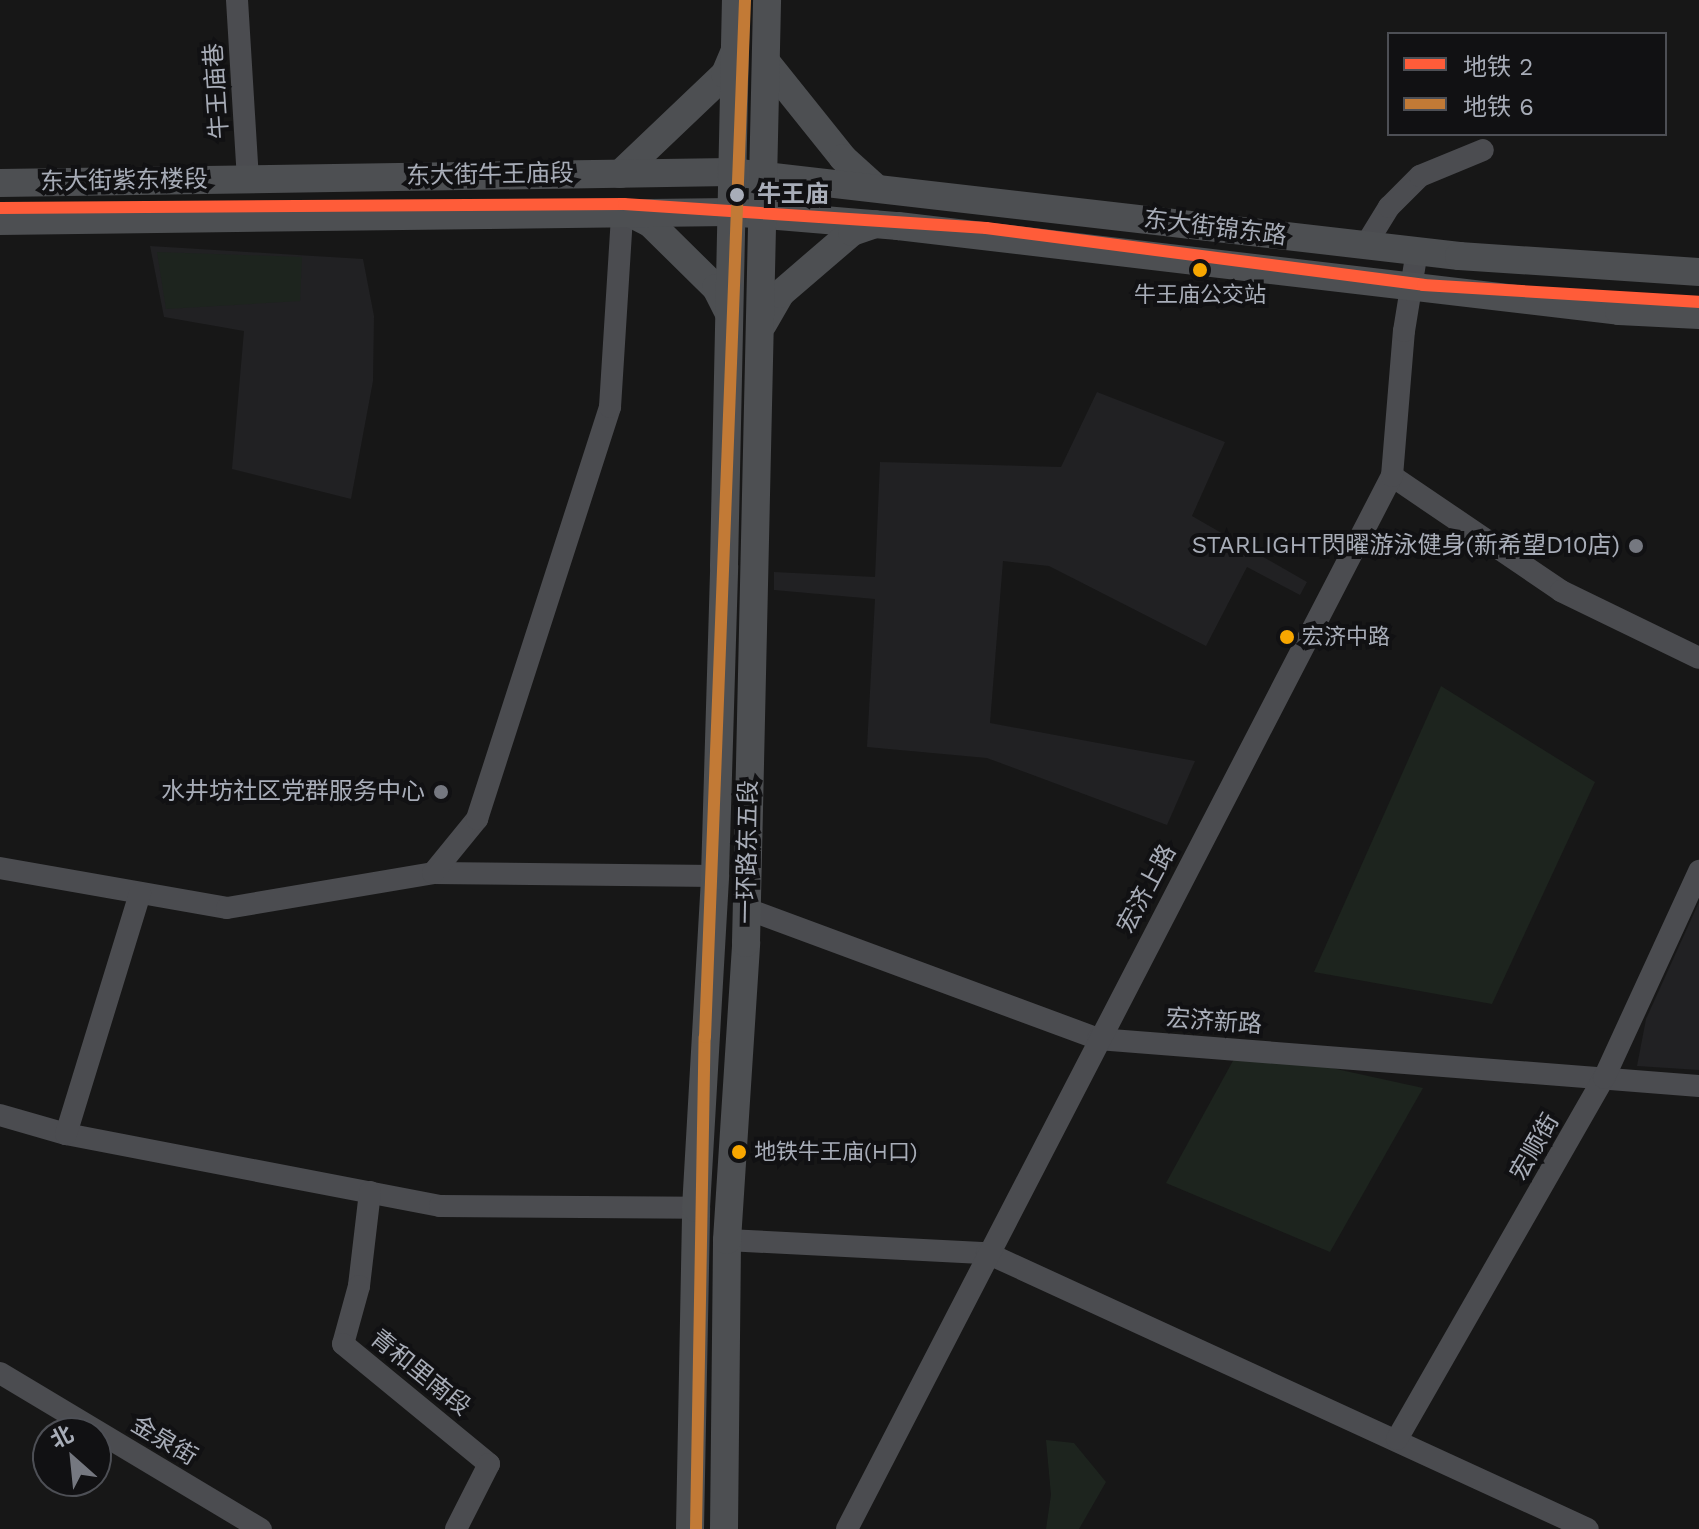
<!DOCTYPE html>
<html>
<head>
<meta charset="utf-8">
<style>
	body { margin:0 }
	#map { position:relative; width:1699px; height:1529px; overflow:hidden; background:#171717; font-family:"Work Sans","Noto Sans SC",sans-serif }
	div>[style] { position:absolute }
	.built>* { inset:0; background:#212123 }
	.green>* { inset:0; background:#1d241e }
	.minor>* { height:22px; margin:-11px; padding:0 11px; transform-origin:11px; border-radius:11px; background:#4b4c50 }
	.major>* { height:28px; margin:-14px; padding:0 14px; transform-origin:14px; border-radius:14px; background:#4d4f52 }
	.metro-1>* { height:12px; margin:-6px; padding:0 6px; transform-origin:6px; border-radius:6px; background:#ff5c39 }
	.metro-2>* { height:12px; margin:-6px; padding:0 6px; transform-origin:6px; border-radius:6px; background:#c27a36 }
	.dots>* { width:22px; height:22px; translate:-50% -50%; box-sizing:border-box; border:4px solid #111113; border-radius:50% }
	span { translate:-50% -50%; white-space:nowrap; text-align:center; line-height:1.15; -webkit-text-stroke:8px #111113; paint-order:stroke }
	.bus-label { font-size:22px; color:#a8adb8 }
	.left { translate:0 -50%; text-align:left }
	.street-label { font-size:24px; color:#a8adb8 }
	.stop-label { font-size:24px; color:#a8adb8; font-weight:700 }
	.poi-label { font-size:24px; color:#a8adb8 }
	.right { translate:-100% -50%; text-align:right }
	.legend { position:absolute; left:1387px; top:32px; width:280px; height:104px; box-sizing:border-box; background:#111113; border:2px solid #4d4f55; margin:0; padding:10px 14px; list-style:none; font-size:24px; color:#a8adb8 }
	.legend li { display:flex; align-items:center; gap:16px; height:40px }
	.legend b { width:40px; border:2px solid #4d4f55 }
	.north { position:absolute; left:32px; top:1417px; width:80px; height:80px; box-sizing:border-box; background:#111113; border:2px solid #4d4f55; border-radius:50%; rotate:333deg; font-size:22px; font-weight:700; line-height:32px; text-align:center; color:#a8adb8 }
	.north::after { content:''; display:block; margin:auto; width:28px; height:36px; background:#757880; clip-path:polygon(50% 0,100% 100%,50% 72%,0 100%) }
</style>
</head>
<body>
<div id="map">
	<div class="built">
		<div style="clip-path:polygon(150px 246px,363px 259px,374px 316px,373px 381px,351px 499px,232px 469px,244px 331px,164px 317px)"></div>
		<div style="clip-path:polygon(1097px 392px,1225px 442px,1192px 516px,1307px 582px,1300px 595px,1247px 567px,1206px 646px,1049px 566px,1003px 561px,990px 723px,1195px 761px,1167px 825px,987px 758px,867px 747px,875px 599px,774px 590px,774px 572px,875px 577px,880px 462px,1061px 467px)"></div>
		<div style="clip-path:polygon(1699px 902px,1699px 1070px,1637px 1066px,1646px 1019px)"></div>
	</div>
	<div class="green">
		<div style="clip-path:polygon(157px 252px,302px 257px,300px 301px,166px 309px)"></div>
		<div style="clip-path:polygon(1441px 686px,1595px 782px,1492px 1004px,1314px 972px)"></div>
		<div style="clip-path:polygon(1240px 1048px,1423px 1088px,1330px 1252px,1166px 1183px)"></div>
		<div style="clip-path:polygon(1046px 1440px,1074px 1443px,1106px 1482px,1079px 1529px,1046px 1529px,1051px 1495px)"></div>
	</div>
	<div class="minor">
		<div style="left:237px;top:0;width:179px;rotate:86.5deg"></div>
		<div style="left:1365px;top:246px;width:46px;rotate:-58.4deg"></div>
		<div style="left:1389px;top:207px;width:44px;rotate:-45deg"></div>
		<div style="left:1420px;top:176px;width:68px;rotate:-22.4deg"></div>
		<div style="left:1392px;top:476px;width:204px;rotate:34.2deg"></div>
		<div style="left:1561px;top:591px;width:153px;rotate:25.9deg"></div>
		<div style="left:0;top:868px;width:230px;rotate:10deg"></div>
		<div style="left:227px;top:908px;width:209px;rotate:-9.6deg"></div>
		<div style="left:433px;top:873px;width:282px;rotate:0.6deg"></div>
		<div style="left:433px;top:873px;width:70px;rotate:-50.8deg"></div>
		<div style="left:477px;top:819px;width:433px;rotate:-72.1deg"></div>
		<div style="left:610px;top:407px;width:193px;rotate:-86.4deg"></div>
		<div style="left:747px;top:909px;width:374px;rotate:20.3deg"></div>
		<div style="left:1098px;top:1039px;width:603px;rotate:4.47deg"></div>
		<div style="left:0;top:1115px;width:69px;rotate:16.1deg"></div>
		<div style="left:66px;top:1134px;width:381px;rotate:10.9deg"></div>
		<div style="left:440px;top:1206px;width:256px;rotate:0.4deg"></div>
		<div style="left:66px;top:1134px;width:252px;rotate:-72.9deg"></div>
		<div style="left:370px;top:1192px;width:95px;rotate:96.7deg"></div>
		<div style="left:359px;top:1286px;width:60px;rotate:105.4deg"></div>
		<div style="left:343px;top:1344px;width:189px;rotate:39.4deg"></div>
		<div style="left:489px;top:1464px;width:73px;rotate:116.9deg"></div>
		<div style="left:727px;top:1240px;width:260px;rotate:2.9deg"></div>
		<div style="left:987px;top:1253px;width:661px;rotate:24.67deg"></div>
		<div style="left:0;top:1373px;width:304px;rotate:30.9deg"></div>
		<div style="left:1397px;top:1439px;width:416px;rotate:-60.2deg"></div>
		<div style="left:1604px;top:1078px;width:228px;rotate:-65.3deg"></div>
		<div style="left:847px;top:1529px;width:1186px;rotate:-62.64deg"></div>
		<div style="left:1392px;top:476px;width:145px;rotate:-85.3deg"></div>
		<div style="left:1404px;top:331px;width:81px;rotate:-80.8deg"></div>
	</div>
	<div class="major">
		<div style="left:767px;top:63px;width:122px;rotate:51.3deg"></div>
		<div style="left:843px;top:158px;width:43px;rotate:42.2deg"></div>
		<div style="left:620px;top:174px;width:145px;rotate:-43.6deg"></div>
		<div style="left:725px;top:74px;width:23px;rotate:-67deg"></div>
		<div style="left:0;top:183px;width:731px;rotate:-0.86deg"></div>
		<div style="left:731px;top:172px;width:733px;rotate:6.58deg"></div>
		<div style="left:1459px;top:256px;width:241px;rotate:3.8deg"></div>
		<div style="left:630px;top:213px;width:22px;rotate:27deg"></div>
		<div style="left:650px;top:223px;width:93px;rotate:44.6deg"></div>
		<div style="left:716px;top:288px;width:27px;rotate:63deg"></div>
		<div style="left:0;top:221px;width:730px;rotate:-0.71deg"></div>
		<div style="left:730px;top:212px;width:169px;rotate:4.8deg"></div>
		<div style="left:898px;top:226px;width:726px;rotate:6.72deg"></div>
		<div style="left:1619px;top:311px;width:80px;rotate:2.9deg"></div>
		<div style="left:763px;top:324px;width:34px;rotate:-60deg"></div>
		<div style="left:780px;top:294px;width:95px;rotate:-40.7deg"></div>
		<div style="left:852px;top:232px;width:24px;rotate:-19deg"></div>
		<div style="left:690px;top:1529px;width:321px;rotate:-88.9deg"></div>
		<div style="left:696px;top:1208px;width:333px;rotate:-86.7deg"></div>
		<div style="left:715px;top:876px;width:310px;rotate:-88.3deg"></div>
		<div style="left:724px;top:566px;width:566px;rotate:-88.79deg"></div>
		<div style="left:724px;top:1529px;width:289px;rotate:-89.4deg"></div>
		<div style="left:727px;top:1240px;width:298px;rotate:-86.3deg"></div>
		<div style="left:746px;top:943px;width:943px;rotate:-88.72deg"></div>
	</div>
	<div class="metro-1">
		<div style="left:0;top:208px;width:624px;rotate:-0.37deg"></div>
		<div style="left:624px;top:204px;width:363px;rotate:3.8deg"></div>
		<div style="left:986px;top:228px;width:441px;rotate:7.4deg"></div>
		<div style="left:1423px;top:285px;width:277px;rotate:3.5deg"></div>
	</div>
	<div class="metro-2">
		<div style="left:696px;top:1529px;width:492px;rotate:-89deg"></div>
		<div style="left:705px;top:1037px;width:1038px;rotate:-87.79deg"></div>
	</div>
	<div class="dots">
		<div style="left:737px;top:195px;background:#a8adb8"></div>
		<div style="left:1200px;top:270px;background:#f7a600"></div>
		<div style="left:1636px;top:546px;background:#757880"></div>
		<div style="left:1287px;top:637px;background:#f7a600"></div>
		<div style="left:441px;top:792px;background:#757880"></div>
		<div style="left:739px;top:1152px;background:#f7a600"></div>
	</div>
	<div class="bus-label">
		<span style="left:1200px;top:295px">牛王庙公交站</span>
		<span class="left" style="left:1302px;top:637px">宏济中路</span>
		<span class="left" style="left:754px;top:1152px">地铁牛王庙(H口)</span>
	</div>
	<div class="street-label">
		<span style="left:217px;top:91px;rotate:-94deg">牛王庙巷</span>
		<span style="left:490px;top:175px;rotate:-1deg">东大街牛王庙段</span>
		<span style="left:124px;top:181px;rotate:-1deg">东大街紫东楼段</span>
		<span style="left:1215px;top:228px;rotate:7deg">东大街锦东路</span>
		<span style="left:748px;top:852px;rotate:-89deg">一环路东五段</span>
		<span style="left:1147px;top:889px;rotate:-62deg">宏济上路</span>
		<span style="left:1214px;top:1022px;rotate:4deg">宏济新路</span>
		<span style="left:1535px;top:1147px;rotate:-60deg">宏顺街</span>
		<span style="left:420px;top:1373px;rotate:39deg">青和里南段</span>
		<span style="left:164px;top:1441px;rotate:31deg">金泉街</span>
	</div>
	<div class="stop-label">
		<span class="left" style="left:757px;top:195px">牛王庙</span>
	</div>
	<div class="poi-label">
		<span class="right" style="left:1620px;top:546px">STARLIGHT閃曜游泳健身(新希望D10店)</span>
		<span class="right" style="left:425px;top:792px">水井坊社区党群服务中心</span>
	</div>
	<ul class="legend">
	<li><b style="height:10px;background:#ff5c39"></b>地铁 2</li>
	<li><b style="height:10px;background:#c27a36"></b>地铁 6</li>
	</ul>
	<div class="north">北</div>
</div>
</body>
</html>
